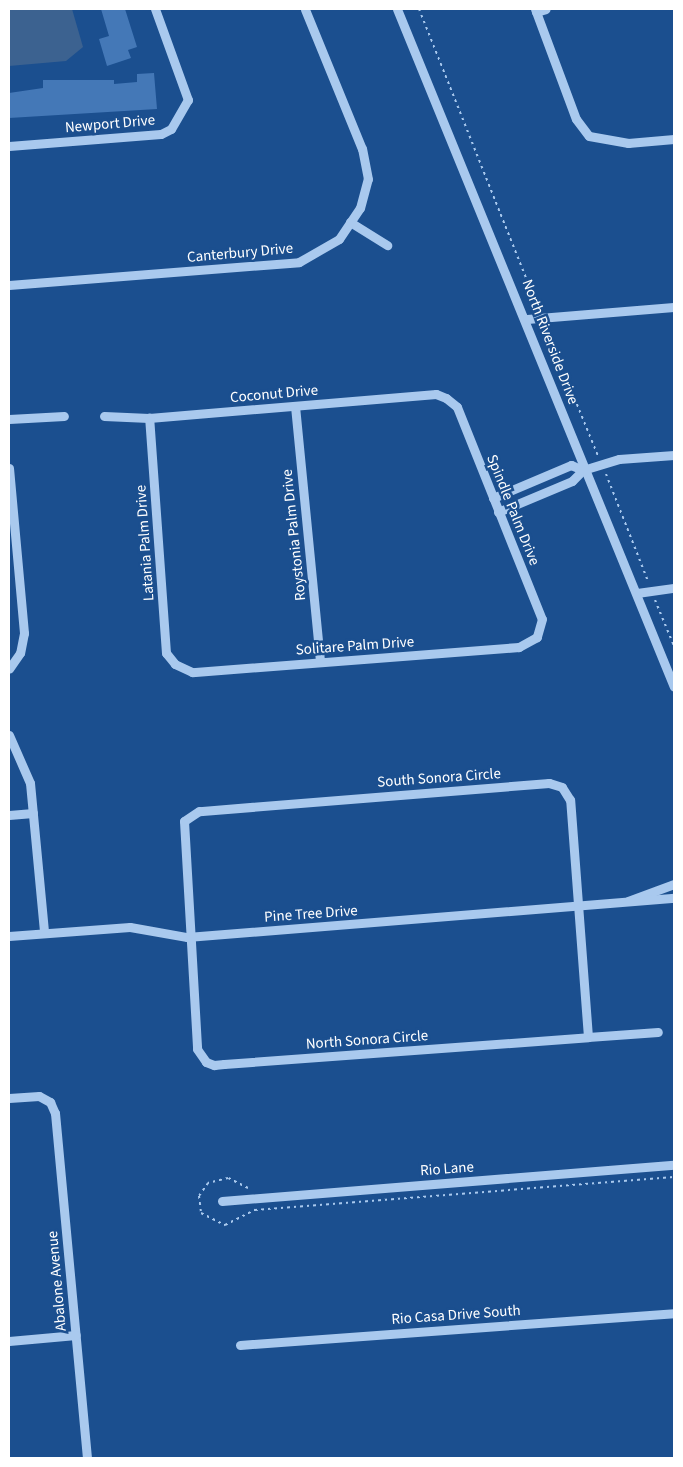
<!DOCTYPE html>
<html>
<head>
<meta charset="utf-8">
<style>
	body { margin:0 }
	#map { position:relative; width:683px; height:1467px; overflow:hidden; background:#1b4f8f; font-family:"Source Sans 3",sans-serif }
	div>[style] { position:absolute }
	.water>* { inset:0; background:#3c6290 }
	.building>* { inset:0; background:#4478b7 }
	.path>* { height:2px; margin-top:-1px; transform-origin:0; background:repeating-linear-gradient(90deg,#a9c9ee 0 2.5px,transparent 0 6.5px) }
	.minor>* { height:9px; margin:-4.5px; padding:0 4.5px; transform-origin:4.5px; border-radius:4.5px; background:#a9c9ee }
	span { translate:-50% -50%; white-space:nowrap; text-align:center; line-height:1.15; -webkit-text-stroke:5px #1b4f8f; paint-order:stroke }
	.street-label { font-size:15px; color:#fff }
	.frame { position:absolute; inset:0; border:10px solid #fff; pointer-events:none }
</style>
</head>
<body>
<div id="map">
	<div class="water">
		<div style="clip-path:polygon(9px 9px,72px 9px,83px 47px,66px 61px,9px 66px)"></div>
	</div>
	<div class="building">
		<div style="clip-path:polygon(101px 9px,125px 9px,137px 47px,128px 50px,131px 58px,107px 66px,99px 39px,109px 36px)"></div>
		<div style="clip-path:polygon(154px 73px,157px 109px,9px 118px,9px 93px,43px 88px,43px 80px,114px 80px,114px 84px,137px 82px,137px 74px)"></div>
	</div>
	<div class="path">
		<div style="left:419px;top:9px;width:322px;rotate:68.3deg"></div>
		<div style="left:545px;top:326px;width:140px;rotate:67.8deg"></div>
		<div style="left:606px;top:474px;width:115px;rotate:68.6deg"></div>
		<div style="left:655px;top:600px;width:50px;rotate:67.6deg"></div>
		<div style="left:248px;top:1188px;width:22px;rotate:-153deg"></div>
		<div style="left:228px;top:1178px;width:21px;rotate:166deg"></div>
		<div style="left:208px;top:1183px;width:16px;rotate:125deg"></div>
		<div style="left:199px;top:1196px;width:17px;rotate:83deg"></div>
		<div style="left:201px;top:1213px;width:27px;rotate:27deg"></div>
		<div style="left:225px;top:1225px;width:34px;rotate:-27deg"></div>
		<div style="left:255px;top:1210px;width:420px;rotate:-4.5deg"></div>
	</div>
	<div class="minor">
		<div style="left:397px;top:9px;width:732px;rotate:67.78deg"></div>
		<div style="left:535px;top:9px;width:117px;rotate:69.6deg"></div>
		<div style="left:576px;top:119px;width:21px;rotate:53deg"></div>
		<div style="left:589px;top:136px;width:40px;rotate:10deg"></div>
		<div style="left:628px;top:143px;width:46px;rotate:-5deg"></div>
		<div style="left:536px;top:12px;width:10px;rotate:-17deg"></div>
		<div style="left:9px;top:146px;width:152px;rotate:-4.5deg"></div>
		<div style="left:161px;top:134px;width:11px;rotate:-27deg"></div>
		<div style="left:171px;top:129px;width:34px;rotate:-60deg"></div>
		<div style="left:188px;top:100px;width:97px;rotate:-109.9deg"></div>
		<div style="left:350px;top:222px;width:44px;rotate:31.9deg"></div>
		<div style="left:9px;top:285px;width:291px;rotate:-4.5deg"></div>
		<div style="left:299px;top:262px;width:46px;rotate:-29.9deg"></div>
		<div style="left:339px;top:239px;width:37px;rotate:-56deg"></div>
		<div style="left:360px;top:208px;width:30px;rotate:-75deg"></div>
		<div style="left:368px;top:179px;width:31px;rotate:-101deg"></div>
		<div style="left:362px;top:149px;width:151px;rotate:-112.2deg"></div>
		<div style="left:527px;top:319px;width:147px;rotate:-4.7deg"></div>
		<div style="left:295px;top:406px;width:257px;rotate:84.4deg"></div>
		<div style="left:104px;top:416px;width:45px;rotate:2.5deg"></div>
		<div style="left:149px;top:418px;width:288px;rotate:-4.8deg"></div>
		<div style="left:436px;top:394px;width:11px;rotate:22deg"></div>
		<div style="left:446px;top:398px;width:14px;rotate:39deg"></div>
		<div style="left:457px;top:407px;width:228px;rotate:68.2deg"></div>
		<div style="left:542px;top:619px;width:19px;rotate:106deg"></div>
		<div style="left:537px;top:637px;width:21px;rotate:151deg"></div>
		<div style="left:519px;top:647px;width:328px;rotate:175.6deg"></div>
		<div style="left:192px;top:672px;width:19px;rotate:-155deg"></div>
		<div style="left:175px;top:664px;width:14px;rotate:-129deg"></div>
		<div style="left:166px;top:653px;width:236px;rotate:-94.1deg"></div>
		<div style="left:9px;top:419px;width:55px;rotate:-3.1deg"></div>
		<div style="left:9px;top:468px;width:166px;rotate:84.8deg"></div>
		<div style="left:24px;top:633px;width:20px;rotate:101deg"></div>
		<div style="left:20px;top:653px;width:19px;rotate:125deg"></div>
		<div style="left:493px;top:498px;width:85px;rotate:-22.9deg"></div>
		<div style="left:571px;top:465px;width:13px;rotate:23deg"></div>
		<div style="left:498px;top:512px;width:80px;rotate:-22.7deg"></div>
		<div style="left:572px;top:481px;width:16px;rotate:-45deg"></div>
		<div style="left:583px;top:470px;width:38px;rotate:-17deg"></div>
		<div style="left:619px;top:459px;width:55px;rotate:-4.2deg"></div>
		<div style="left:637px;top:593px;width:37px;rotate:-8deg"></div>
		<div style="left:9px;top:735px;width:52px;rotate:66.4deg"></div>
		<div style="left:30px;top:783px;width:150px;rotate:84.6deg"></div>
		<div style="left:9px;top:815px;width:24px;rotate:-5deg"></div>
		<div style="left:628px;top:901px;width:49px;rotate:-20.3deg"></div>
		<div style="left:9px;top:936px;width:121px;rotate:-4.3deg"></div>
		<div style="left:130px;top:927px;width:58px;rotate:10deg"></div>
		<div style="left:187px;top:937px;width:489px;rotate:-4.6deg"></div>
		<div style="left:588px;top:1037px;width:238px;rotate:-94.3deg"></div>
		<div style="left:570px;top:800px;width:15px;rotate:-122deg"></div>
		<div style="left:562px;top:787px;width:14px;rotate:-163deg"></div>
		<div style="left:549px;top:783px;width:351px;rotate:175.4deg"></div>
		<div style="left:199px;top:811px;width:18px;rotate:146deg"></div>
		<div style="left:184px;top:821px;width:228px;rotate:86.7deg"></div>
		<div style="left:197px;top:1049px;width:16px;rotate:55deg"></div>
		<div style="left:206px;top:1062px;width:9px;rotate:21deg"></div>
		<div style="left:214px;top:1065px;width:10px;rotate:-6deg"></div>
		<div style="left:224px;top:1064px;width:365px;rotate:-4.2deg"></div>
		<div style="left:588px;top:1037px;width:70px;rotate:-4.1deg"></div>
		<div style="left:9px;top:1098px;width:30px;rotate:-4deg"></div>
		<div style="left:39px;top:1096px;width:13px;rotate:29deg"></div>
		<div style="left:50px;top:1102px;width:12px;rotate:66deg"></div>
		<div style="left:55px;top:1113px;width:346px;rotate:84.7deg"></div>
		<div style="left:222px;top:1201px;width:453px;rotate:-4.6deg"></div>
		<div style="left:9px;top:1341px;width:67px;rotate:-5.1deg"></div>
		<div style="left:240px;top:1345px;width:435px;rotate:-4.2deg"></div>
	</div>
	<div class="street-label">
		<span style="left:110px;top:124px;rotate:-5deg">Newport Drive</span>
		<span style="left:240px;top:253px;rotate:-5deg">Canterbury Drive</span>
		<span style="left:550px;top:342px;rotate:69deg">North Riverside Drive</span>
		<span style="left:274px;top:394px;rotate:-5deg">Coconut Drive</span>
		<span style="left:513px;top:510px;rotate:68deg">Spindle Palm Drive</span>
		<span style="left:294px;top:535px;rotate:-96deg">Roystonia Palm Drive</span>
		<span style="left:145px;top:543px;rotate:-94deg">Latania Palm Drive</span>
		<span style="left:355px;top:646px;rotate:-4deg">Solitare Palm Drive</span>
		<span style="left:439px;top:778px;rotate:-4deg">South Sonora Circle</span>
		<span style="left:311px;top:914px;rotate:-4deg">Pine Tree Drive</span>
		<span style="left:367px;top:1040px;rotate:-4deg">North Sonora Circle</span>
		<span style="left:447px;top:1169px;rotate:-4deg">Rio Lane</span>
		<span style="left:57px;top:1281px;rotate:-95deg">Abalone Avenue</span>
		<span style="left:456px;top:1315px;rotate:-4deg">Rio Casa Drive South</span>
	</div>
	<div class="frame"></div>
</div>
</body>
</html>
